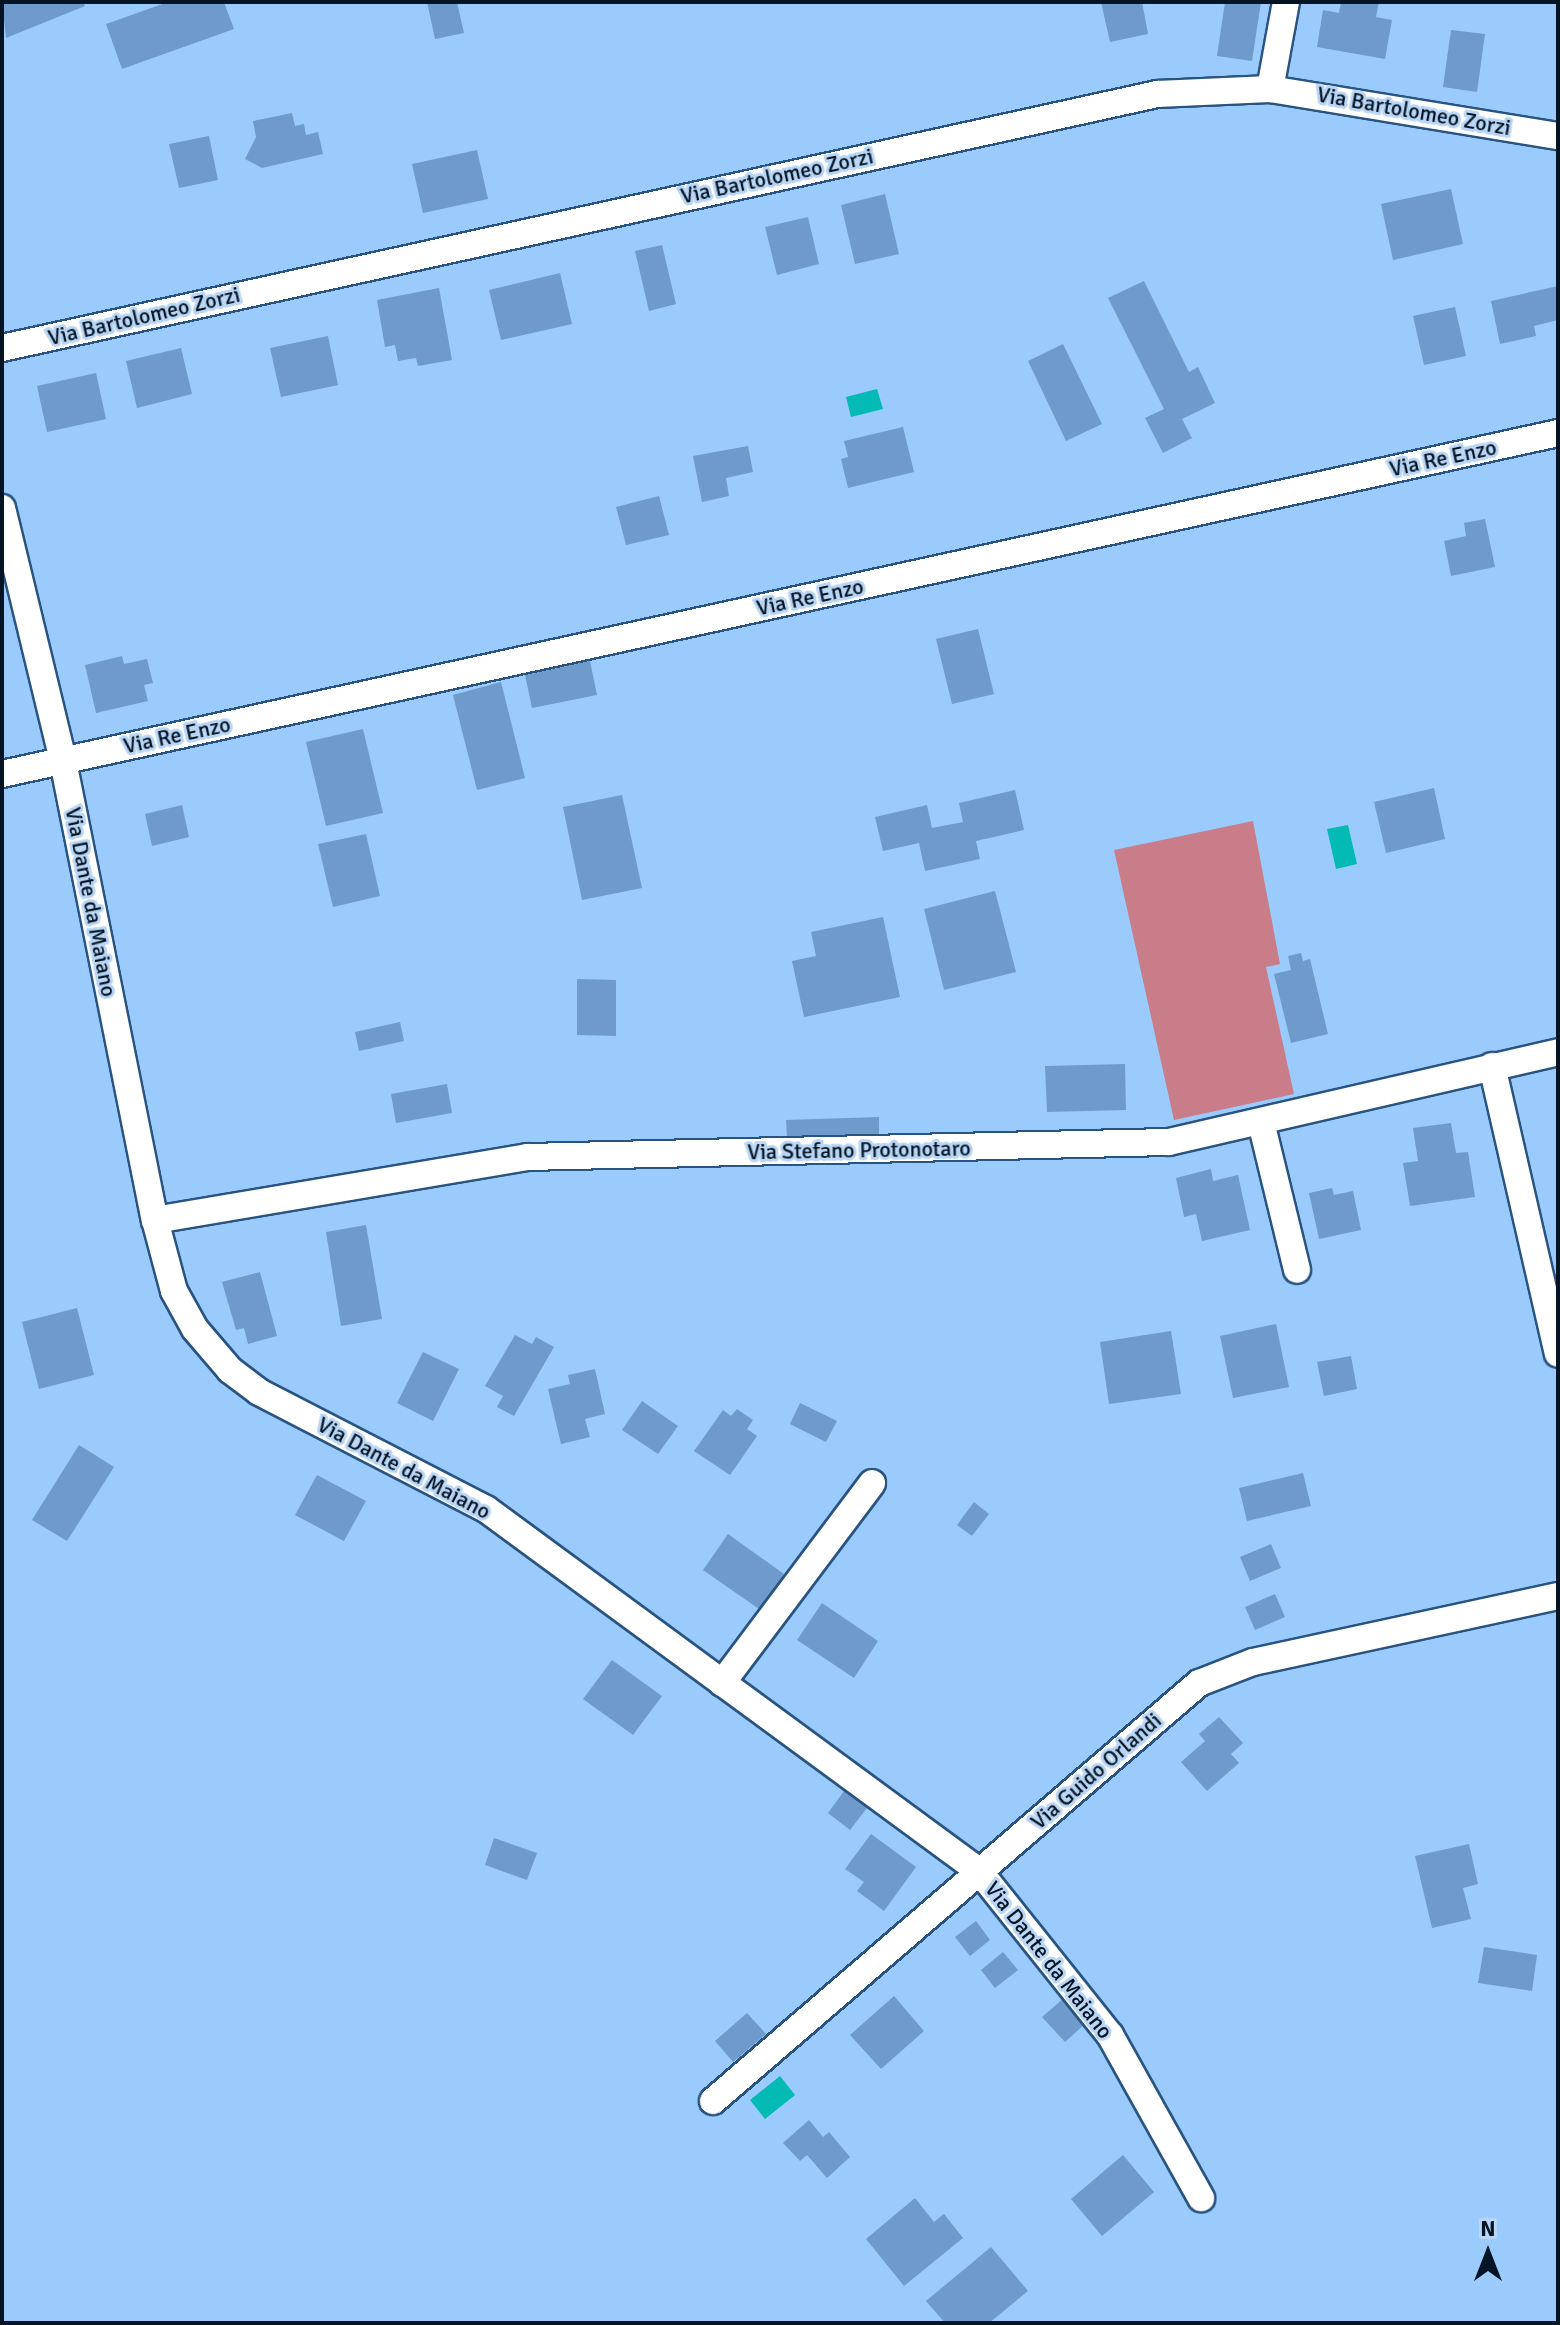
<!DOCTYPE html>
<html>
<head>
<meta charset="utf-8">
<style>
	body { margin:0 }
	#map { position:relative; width:1560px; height:2325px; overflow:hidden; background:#9bcafd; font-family:Signika,sans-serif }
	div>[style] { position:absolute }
	.green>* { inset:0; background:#c97d88 }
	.water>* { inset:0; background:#04bab4 }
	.building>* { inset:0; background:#6e9bcb }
	.roads { filter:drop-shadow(2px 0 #295480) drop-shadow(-2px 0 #295480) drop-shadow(0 2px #295480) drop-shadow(0 -2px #295480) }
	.minor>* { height:26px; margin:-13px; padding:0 13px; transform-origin:13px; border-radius:13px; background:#fff }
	span { translate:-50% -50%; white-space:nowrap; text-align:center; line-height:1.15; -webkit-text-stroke:6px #bad6f4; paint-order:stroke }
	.street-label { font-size:22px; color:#031425 }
	.frame { position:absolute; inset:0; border:4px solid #031425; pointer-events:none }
	.north { position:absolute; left:1448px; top:2213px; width:80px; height:80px; -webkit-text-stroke:6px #bad6f4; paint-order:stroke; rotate:0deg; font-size:22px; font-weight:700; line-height:32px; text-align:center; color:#031425 }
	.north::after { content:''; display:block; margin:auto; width:28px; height:36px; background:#031425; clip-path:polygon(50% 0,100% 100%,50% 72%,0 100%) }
</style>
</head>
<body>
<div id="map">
	<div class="green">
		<div style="clip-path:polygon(1253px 821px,1280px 964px,1266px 967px,1294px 1094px,1174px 1120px,1114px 850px)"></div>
	</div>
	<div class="water">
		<div style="clip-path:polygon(877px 389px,883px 409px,851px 417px,846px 397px)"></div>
		<div style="clip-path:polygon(1348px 825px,1357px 864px,1336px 869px,1327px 829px)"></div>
		<div style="clip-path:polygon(780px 2076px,795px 2095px,765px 2119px,750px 2100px)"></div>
	</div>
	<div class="building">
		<div style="clip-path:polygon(2px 2px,83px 2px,85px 6px,6px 38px)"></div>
		<div style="clip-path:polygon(168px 2px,224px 2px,234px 29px,122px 69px,106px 24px)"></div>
		<div style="clip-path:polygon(427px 2px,457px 2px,464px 33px,435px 39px)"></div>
		<div style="clip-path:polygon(1101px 2px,1142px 2px,1148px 34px,1110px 42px)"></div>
		<div style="clip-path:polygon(1225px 2px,1261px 2px,1252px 61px,1217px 56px)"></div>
		<div style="clip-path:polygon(1341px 2px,1379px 2px,1376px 17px,1392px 20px,1385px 59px,1317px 47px,1323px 10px,1339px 13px)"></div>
		<div style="clip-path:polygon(1451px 30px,1485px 34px,1477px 92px,1443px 87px)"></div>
		<div style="clip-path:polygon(292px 113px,295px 126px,304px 124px,306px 135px,318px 132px,323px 154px,262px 168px,245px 159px,256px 137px,253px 121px)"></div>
		<div style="clip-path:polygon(209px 136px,218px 180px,179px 188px,169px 144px)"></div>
		<div style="clip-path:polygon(477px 150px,488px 199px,423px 213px,412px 164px)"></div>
		<div style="clip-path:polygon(1451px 189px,1463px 244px,1393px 260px,1381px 204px)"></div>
		<div style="clip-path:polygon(885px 194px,899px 254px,855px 264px,841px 205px)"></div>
		<div style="clip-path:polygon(808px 217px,819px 264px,777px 275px,765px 227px)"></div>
		<div style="clip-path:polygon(662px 245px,676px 304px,649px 311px,635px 251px)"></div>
		<div style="clip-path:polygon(560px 273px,572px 324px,501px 340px,489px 290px)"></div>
		<div style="clip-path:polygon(1144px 281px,1189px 372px,1198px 367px,1215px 403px,1182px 419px,1192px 438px,1163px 453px,1145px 418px,1164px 409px,1108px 298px)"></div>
		<div style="clip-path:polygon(1558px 286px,1558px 320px,1534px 326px,1536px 336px,1500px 344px,1491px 301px)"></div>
		<div style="clip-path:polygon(439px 288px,452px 360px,418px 366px,416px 358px,398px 361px,395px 345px,385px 347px,377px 300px)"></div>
		<div style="clip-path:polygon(1455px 307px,1466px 356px,1424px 365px,1413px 316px)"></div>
		<div style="clip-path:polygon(328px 336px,338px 385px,281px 397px,270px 348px)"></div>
		<div style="clip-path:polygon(1063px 344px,1102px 424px,1066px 441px,1028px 361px)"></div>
		<div style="clip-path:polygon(181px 348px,192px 394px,137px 408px,126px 361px)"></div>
		<div style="clip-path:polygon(96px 373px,106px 419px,47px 432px,37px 386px)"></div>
		<div style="clip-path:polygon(903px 427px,914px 472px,848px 488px,841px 459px,848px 457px,844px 441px)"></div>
		<div style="clip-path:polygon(748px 446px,753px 472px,726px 478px,729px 496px,702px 502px,693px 456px)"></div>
		<div style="clip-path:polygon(659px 496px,669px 535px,626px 545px,616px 507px)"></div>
		<div style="clip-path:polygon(1485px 519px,1495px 567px,1451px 576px,1444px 541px,1466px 536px,1464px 523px)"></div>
		<div style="clip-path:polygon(978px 629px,994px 694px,952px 704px,936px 639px)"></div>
		<div style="clip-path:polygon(122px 656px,124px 664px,147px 659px,153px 683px,144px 685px,148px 701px,96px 713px,85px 665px)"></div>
		<div style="clip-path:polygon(590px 661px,597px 695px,532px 708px,525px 675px)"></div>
		<div style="clip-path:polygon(501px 682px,525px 778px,477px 790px,453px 695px)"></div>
		<div style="clip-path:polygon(363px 729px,383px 813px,326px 826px,306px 742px)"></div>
		<div style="clip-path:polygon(1434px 788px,1445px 839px,1386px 853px,1374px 802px)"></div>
		<div style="clip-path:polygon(1015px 790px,1024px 830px,976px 841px,980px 859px,925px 871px,919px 843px,883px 851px,875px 817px,927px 805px,932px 828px,963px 822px,959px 803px)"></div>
		<div style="clip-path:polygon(622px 795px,642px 888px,582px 900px,563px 807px)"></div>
		<div style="clip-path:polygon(182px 805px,189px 837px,152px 846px,145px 814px)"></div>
		<div style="clip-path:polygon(366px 834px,380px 896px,333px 907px,318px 844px)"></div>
		<div style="clip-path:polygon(995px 891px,1016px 972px,944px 990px,924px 909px)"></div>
		<div style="clip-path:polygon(883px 917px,900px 997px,804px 1017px,792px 961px,816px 956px,811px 932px)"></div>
		<div style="clip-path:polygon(1301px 953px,1303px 961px,1310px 959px,1328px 1034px,1291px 1043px,1274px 974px,1291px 970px,1288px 956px)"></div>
		<div style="clip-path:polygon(577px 979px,616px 980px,616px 1036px,577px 1035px)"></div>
		<div style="clip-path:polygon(400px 1022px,404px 1041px,359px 1051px,355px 1032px)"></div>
		<div style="clip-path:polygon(1125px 1064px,1126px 1110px,1047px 1112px,1045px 1066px)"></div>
		<div style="clip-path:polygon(447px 1084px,452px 1113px,396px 1123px,391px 1094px)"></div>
		<div style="clip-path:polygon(879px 1117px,879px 1135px,787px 1138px,786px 1120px)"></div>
		<div style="clip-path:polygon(1451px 1123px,1456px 1153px,1468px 1152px,1475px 1197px,1410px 1206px,1403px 1163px,1418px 1161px,1413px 1128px)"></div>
		<div style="clip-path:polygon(1211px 1169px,1213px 1181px,1238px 1175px,1250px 1230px,1202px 1241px,1196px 1214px,1184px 1217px,1176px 1178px)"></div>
		<div style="clip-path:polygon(1332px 1188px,1334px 1195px,1353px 1191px,1361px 1230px,1319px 1239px,1309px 1193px)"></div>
		<div style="clip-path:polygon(366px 1225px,382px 1319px,341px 1326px,326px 1232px)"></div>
		<div style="clip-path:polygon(260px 1272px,277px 1336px,248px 1344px,244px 1328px,236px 1330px,222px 1282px)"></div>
		<div style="clip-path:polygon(77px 1308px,94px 1375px,39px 1389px,22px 1322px)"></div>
		<div style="clip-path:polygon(1276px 1324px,1289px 1387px,1233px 1398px,1220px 1336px)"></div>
		<div style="clip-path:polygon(1171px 1331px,1181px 1394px,1109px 1404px,1100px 1342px)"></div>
		<div style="clip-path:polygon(515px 1335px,532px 1344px,536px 1337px,554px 1347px,514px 1416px,497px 1407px,503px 1396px,485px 1386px)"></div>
		<div style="clip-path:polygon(423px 1352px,459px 1369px,433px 1421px,397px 1403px)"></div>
		<div style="clip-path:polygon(1351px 1356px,1357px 1389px,1324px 1396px,1317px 1362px)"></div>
		<div style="clip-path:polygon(595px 1369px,605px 1414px,585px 1419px,590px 1437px,561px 1444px,548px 1389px,570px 1384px,568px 1375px)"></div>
		<div style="clip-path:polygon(642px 1401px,678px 1426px,658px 1454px,622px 1430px)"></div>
		<div style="clip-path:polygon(800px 1403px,837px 1421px,826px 1442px,790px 1424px)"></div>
		<div style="clip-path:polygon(737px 1409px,753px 1420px,747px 1429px,757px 1436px,730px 1475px,694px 1451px,723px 1410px,731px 1416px)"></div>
		<div style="clip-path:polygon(79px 1445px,114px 1467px,67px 1541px,32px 1520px)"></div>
		<div style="clip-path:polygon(1303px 1473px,1311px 1506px,1247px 1521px,1239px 1488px)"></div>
		<div style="clip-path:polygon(317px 1475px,366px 1501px,344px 1541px,295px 1515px)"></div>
		<div style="clip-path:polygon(974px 1502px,989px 1514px,972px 1536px,957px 1525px)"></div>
		<div style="clip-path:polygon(728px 1534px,784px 1574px,759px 1609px,703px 1570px)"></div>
		<div style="clip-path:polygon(1271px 1544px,1281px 1568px,1250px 1581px,1240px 1557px)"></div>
		<div style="clip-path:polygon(1275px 1594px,1285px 1617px,1255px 1630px,1245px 1607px)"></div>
		<div style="clip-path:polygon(822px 1603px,878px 1641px,854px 1678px,797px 1640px)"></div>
		<div style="clip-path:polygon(612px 1660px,662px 1696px,633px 1735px,583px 1699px)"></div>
		<div style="clip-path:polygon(1219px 1717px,1243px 1743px,1231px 1754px,1239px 1763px,1207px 1791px,1181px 1762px,1205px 1741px,1199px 1734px)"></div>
		<div style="clip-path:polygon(844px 1791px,867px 1808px,850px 1830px,828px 1813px)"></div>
		<div style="clip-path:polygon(871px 1834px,916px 1867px,884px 1911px,857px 1891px,864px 1882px,845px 1869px)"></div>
		<div style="clip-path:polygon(494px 1838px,537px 1853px,527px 1880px,485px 1865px)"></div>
		<div style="clip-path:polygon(1469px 1844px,1478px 1884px,1463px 1888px,1471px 1919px,1432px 1928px,1415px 1856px)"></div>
		<div style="clip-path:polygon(976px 1921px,990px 1940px,970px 1956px,955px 1937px)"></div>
		<div style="clip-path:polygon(1484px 1947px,1537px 1955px,1532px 1991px,1478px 1983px)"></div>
		<div style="clip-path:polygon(1003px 1952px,1018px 1970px,995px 1988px,981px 1970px)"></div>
		<div style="clip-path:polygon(894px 1996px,924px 2031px,881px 2069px,850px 2035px)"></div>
		<div style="clip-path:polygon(1064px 1998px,1086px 2023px,1065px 2042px,1042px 2017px)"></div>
		<div style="clip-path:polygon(747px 2013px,766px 2034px,733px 2062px,715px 2041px)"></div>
		<div style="clip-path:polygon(809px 2120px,823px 2137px,829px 2132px,850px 2157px,827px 2178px,807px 2155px,800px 2161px,783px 2143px)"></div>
		<div style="clip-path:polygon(1123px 2155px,1154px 2192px,1102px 2236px,1071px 2199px)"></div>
		<div style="clip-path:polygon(915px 2198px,934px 2222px,944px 2214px,963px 2238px,904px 2286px,866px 2239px)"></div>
		<div style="clip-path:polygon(991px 2247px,1028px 2291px,989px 2323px,945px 2323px,926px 2301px)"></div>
	</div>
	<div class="roads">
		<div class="minor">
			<div style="left:1270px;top:89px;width:88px;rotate:-79.6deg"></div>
			<div style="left:2px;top:348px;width:1183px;rotate:-12.4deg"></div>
			<div style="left:1157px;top:94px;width:113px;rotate:-2.5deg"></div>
			<div style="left:1270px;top:89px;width:292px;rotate:9.3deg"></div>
			<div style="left:2px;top:508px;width:260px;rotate:76.4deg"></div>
			<div style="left:63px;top:761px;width:468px;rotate:78.7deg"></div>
			<div style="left:155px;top:1220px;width:73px;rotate:75deg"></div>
			<div style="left:174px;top:1291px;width:43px;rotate:61.1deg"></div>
			<div style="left:195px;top:1329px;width:54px;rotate:49.5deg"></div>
			<div style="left:230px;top:1370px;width:36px;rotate:37deg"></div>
			<div style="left:259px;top:1392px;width:255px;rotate:27.3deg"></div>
			<div style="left:486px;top:1509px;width:612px;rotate:36.29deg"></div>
			<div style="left:979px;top:1871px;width:210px;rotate:51.4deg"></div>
			<div style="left:1110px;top:2035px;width:187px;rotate:60.8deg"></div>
			<div style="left:2px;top:774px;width:1593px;rotate:-12.36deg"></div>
			<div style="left:1492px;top:1066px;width:295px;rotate:77.1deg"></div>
			<div style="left:1261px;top:1122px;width:152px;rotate:76.3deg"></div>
			<div style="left:155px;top:1220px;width:377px;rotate:-9.6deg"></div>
			<div style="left:527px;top:1157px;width:642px;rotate:-1.34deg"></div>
			<div style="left:1169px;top:1142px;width:399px;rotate:-13deg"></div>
			<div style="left:722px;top:1683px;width:250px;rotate:-53.1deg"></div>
			<div style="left:713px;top:2101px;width:641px;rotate:-40.7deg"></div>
			<div style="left:1199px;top:1683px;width:58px;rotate:-21.3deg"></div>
			<div style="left:1253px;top:1662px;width:312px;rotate:-12.2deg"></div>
		</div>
	</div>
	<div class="street-label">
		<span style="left:1414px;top:111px;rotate:10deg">Via Bartolomeo Zorzi</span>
		<span style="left:777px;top:176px;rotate:-12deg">Via Bartolomeo Zorzi</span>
		<span style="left:144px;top:316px;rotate:-13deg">Via Bartolomeo Zorzi</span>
		<span style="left:1443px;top:458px;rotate:-12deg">Via Re Enzo</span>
		<span style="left:810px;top:597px;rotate:-12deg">Via Re Enzo</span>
		<span style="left:177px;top:735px;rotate:-12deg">Via Re Enzo</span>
		<span style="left:91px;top:902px;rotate:79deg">Via Dante da Maiano</span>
		<span style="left:859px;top:1150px;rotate:-1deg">Via Stefano Protonotaro</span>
		<span style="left:404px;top:1468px;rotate:28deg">Via Dante da Maiano</span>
		<span style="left:1096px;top:1771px;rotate:-41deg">Via Guido Orlandi</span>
		<span style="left:1049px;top:1960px;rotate:52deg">Via Dante da Maiano</span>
	</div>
	<div class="frame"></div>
	<div class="north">N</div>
</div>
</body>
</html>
